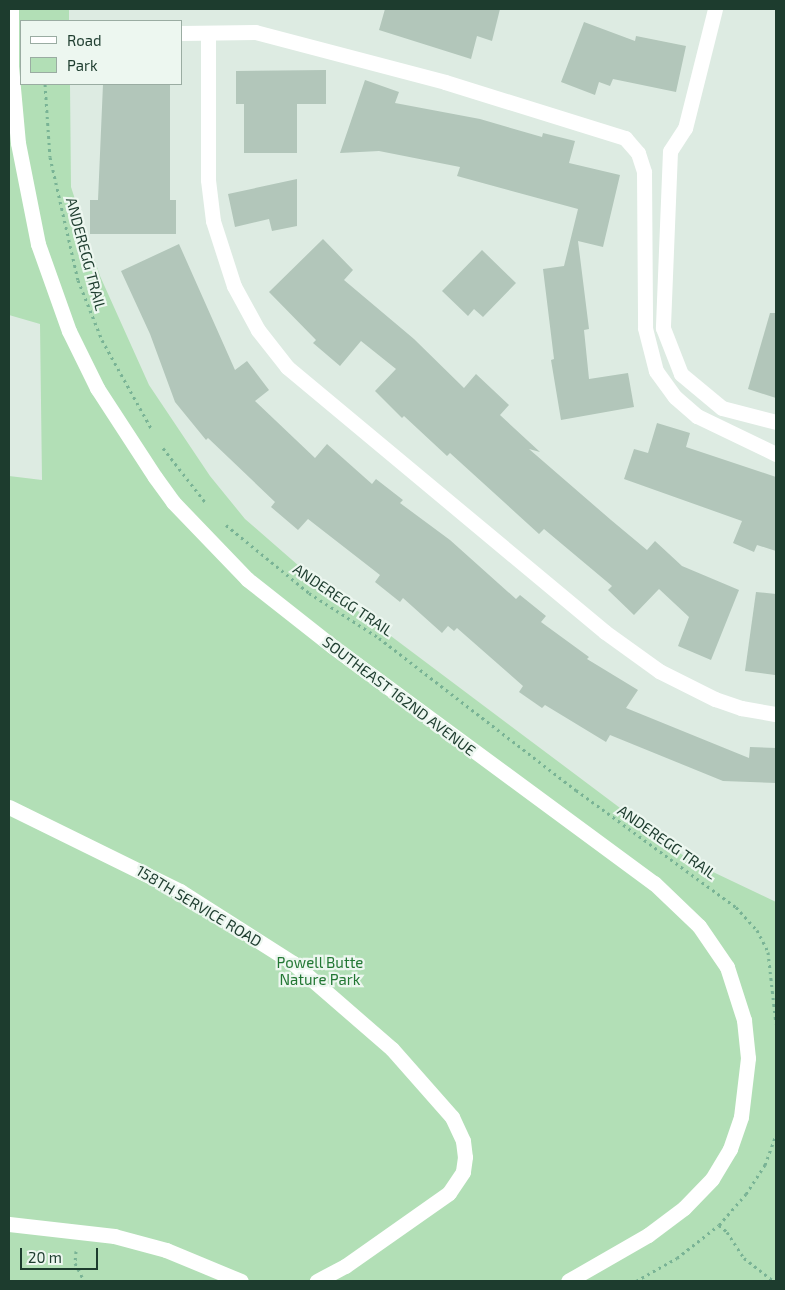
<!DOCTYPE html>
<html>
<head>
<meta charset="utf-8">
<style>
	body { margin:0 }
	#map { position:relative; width:785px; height:1290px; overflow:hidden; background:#ddebe2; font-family:"Exo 2",sans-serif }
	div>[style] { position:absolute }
	.green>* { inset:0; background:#b2dfb6 }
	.building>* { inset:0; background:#b2c6ba }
	.path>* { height:3px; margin-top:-1.5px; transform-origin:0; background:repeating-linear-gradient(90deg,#79b395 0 2.5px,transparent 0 6.5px) }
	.minor>* { height:15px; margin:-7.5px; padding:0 7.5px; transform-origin:7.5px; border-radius:7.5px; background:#fff }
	span { translate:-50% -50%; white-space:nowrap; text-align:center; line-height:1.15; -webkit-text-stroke:4.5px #edf7f0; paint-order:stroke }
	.street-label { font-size:15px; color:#1d3c2e }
	.park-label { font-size:15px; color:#273 }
	.frame { position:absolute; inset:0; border:10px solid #1d3c2e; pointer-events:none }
	.legend { position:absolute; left:20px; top:20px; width:162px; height:65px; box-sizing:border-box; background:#edf7f0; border:1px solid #9aaca2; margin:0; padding:6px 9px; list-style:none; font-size:15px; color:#1d3c2e }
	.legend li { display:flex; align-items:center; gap:10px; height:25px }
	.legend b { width:25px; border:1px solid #9aaca2 }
	.scale { position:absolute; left:20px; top:1248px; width:78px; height:22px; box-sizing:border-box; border:2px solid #1d3c2e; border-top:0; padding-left:6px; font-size:15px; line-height:18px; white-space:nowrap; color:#1d3c2e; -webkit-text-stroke:4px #edf7f0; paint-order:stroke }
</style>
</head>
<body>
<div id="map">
	<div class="green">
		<div style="clip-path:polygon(9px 9px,69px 9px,69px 21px,21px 21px,21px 84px,70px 84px,71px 187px,100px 276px,149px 385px,210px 476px,245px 519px,307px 573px,692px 862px,776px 902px,776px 1281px,9px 1281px,9px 476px,42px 480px,40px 324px,9px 315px)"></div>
	</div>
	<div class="building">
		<div style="clip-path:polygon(385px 9px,500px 9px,492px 41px,477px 36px,471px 59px,379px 30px)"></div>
		<div style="clip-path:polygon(584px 22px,635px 41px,636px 36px,686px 46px,676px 92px,613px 79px,610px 86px,599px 82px,595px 95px,561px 82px)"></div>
		<div style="clip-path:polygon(326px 70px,326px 104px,297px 104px,297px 153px,244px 153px,244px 104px,236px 104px,236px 71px)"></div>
		<div style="clip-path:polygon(365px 80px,399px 92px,395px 103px,480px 119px,542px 137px,543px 133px,575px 141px,569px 163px,620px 175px,603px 247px,578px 241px,589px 329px,584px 330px,589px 379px,628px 373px,634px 407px,561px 420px,551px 360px,554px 359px,543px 269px,564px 266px,578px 209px,457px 176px,460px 167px,379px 151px,340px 153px)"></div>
		<div style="clip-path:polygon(103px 84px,170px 84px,170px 200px,176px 200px,176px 234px,90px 234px,90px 200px,98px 200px)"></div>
		<div style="clip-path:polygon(297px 179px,297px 226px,272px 231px,269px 219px,235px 227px,228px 194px)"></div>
		<div style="clip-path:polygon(323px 239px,353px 270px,344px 280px,414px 339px,464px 388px,476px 374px,509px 405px,500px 415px,540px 452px,529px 449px,611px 520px,647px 550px,655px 541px,682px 566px,739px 590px,711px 660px,678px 646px,689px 617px,659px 589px,634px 615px,608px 590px,612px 586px,544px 529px,539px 534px,450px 453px,447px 456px,404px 416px,402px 418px,375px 391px,396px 369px,361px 341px,340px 366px,313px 343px,316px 340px,269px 292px)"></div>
		<div style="clip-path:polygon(179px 244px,235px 370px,247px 361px,269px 390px,255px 401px,315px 458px,327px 444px,372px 484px,376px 479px,403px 500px,400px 503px,450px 540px,516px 599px,520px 595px,546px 616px,541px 622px,589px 657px,587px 659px,638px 690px,626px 708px,749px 758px,750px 747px,776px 748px,776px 783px,723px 781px,610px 735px,606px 742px,545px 705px,542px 708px,519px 692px,523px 686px,457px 628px,454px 631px,448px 626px,442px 633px,403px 598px,400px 602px,375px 582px,380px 575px,308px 519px,298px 530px,271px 507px,275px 502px,208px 438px,206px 440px,175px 402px,150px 334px,121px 271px)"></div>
		<div style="clip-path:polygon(482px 250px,516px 283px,483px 317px,474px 309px,468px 316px,442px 291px)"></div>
		<div style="clip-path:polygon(770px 313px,776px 313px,776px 398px,748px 389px)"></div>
		<div style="clip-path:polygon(657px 423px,690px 433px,686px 447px,776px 477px,776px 551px,757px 545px,754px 552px,733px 543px,742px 521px,624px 479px,634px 449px,648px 453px)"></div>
		<div style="clip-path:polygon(756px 592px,776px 594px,775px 675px,745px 671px)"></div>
	</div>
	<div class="path">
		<div style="left:45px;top:84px;width:73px;rotate:86.1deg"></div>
		<div style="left:50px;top:157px;width:126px;rotate:77.2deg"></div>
		<div style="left:78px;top:280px;width:65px;rotate:68.2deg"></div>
		<div style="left:102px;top:340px;width:103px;rotate:60.9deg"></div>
		<div style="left:163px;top:448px;width:68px;rotate:52.1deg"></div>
		<div style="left:226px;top:525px;width:107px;rotate:39.3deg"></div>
		<div style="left:309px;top:593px;width:83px;rotate:32.7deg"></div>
		<div style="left:379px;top:638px;width:249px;rotate:37.7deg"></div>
		<div style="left:576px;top:790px;width:198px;rotate:36.2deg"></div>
		<div style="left:736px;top:907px;width:31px;rotate:48deg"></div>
		<div style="left:757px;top:930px;width:25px;rotate:63deg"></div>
		<div style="left:768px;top:952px;width:72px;rotate:83.7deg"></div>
		<div style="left:719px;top:1225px;width:11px;rotate:41deg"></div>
		<div style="left:727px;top:1232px;width:31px;rotate:57deg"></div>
		<div style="left:744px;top:1258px;width:37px;rotate:38deg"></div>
		<div style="left:76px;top:1251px;width:12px;rotate:95deg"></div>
		<div style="left:75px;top:1263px;width:20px;rotate:63deg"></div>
		<div style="left:636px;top:1281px;width:47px;rotate:-29.3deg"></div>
		<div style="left:677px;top:1258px;width:53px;rotate:-38.2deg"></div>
		<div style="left:719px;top:1225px;width:41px;rotate:-48.9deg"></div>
		<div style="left:746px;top:1194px;width:35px;rotate:-57deg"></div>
		<div style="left:765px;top:1165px;width:33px;rotate:-70deg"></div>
	</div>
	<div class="minor">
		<div style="left:11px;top:9px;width:57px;rotate:90deg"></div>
		<div style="left:11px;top:66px;width:77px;rotate:84.8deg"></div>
		<div style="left:18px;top:143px;width:103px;rotate:78.8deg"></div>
		<div style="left:38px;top:244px;width:92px;rotate:70.4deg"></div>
		<div style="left:69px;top:331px;width:64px;rotate:63.8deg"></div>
		<div style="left:97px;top:388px;width:106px;rotate:56.9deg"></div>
		<div style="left:155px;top:477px;width:31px;rotate:54deg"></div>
		<div style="left:173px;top:502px;width:107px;rotate:46.1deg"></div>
		<div style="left:247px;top:579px;width:108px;rotate:38.2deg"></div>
		<div style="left:332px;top:646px;width:400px;rotate:36.4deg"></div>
		<div style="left:654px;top:883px;width:62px;rotate:43.7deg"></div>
		<div style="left:699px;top:926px;width:50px;rotate:55.7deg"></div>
		<div style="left:727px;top:967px;width:56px;rotate:72.2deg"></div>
		<div style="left:744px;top:1020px;width:38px;rotate:84deg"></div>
		<div style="left:748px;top:1058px;width:59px;rotate:96.8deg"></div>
		<div style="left:741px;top:1117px;width:34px;rotate:109deg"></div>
		<div style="left:730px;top:1149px;width:35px;rotate:121deg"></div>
		<div style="left:712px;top:1179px;width:40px;rotate:134deg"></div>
		<div style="left:684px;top:1208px;width:45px;rotate:143.1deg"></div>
		<div style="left:648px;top:1235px;width:92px;rotate:150.1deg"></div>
		<div style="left:715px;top:9px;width:123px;rotate:104.1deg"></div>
		<div style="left:685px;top:128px;width:27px;rotate:123deg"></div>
		<div style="left:670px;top:151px;width:177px;rotate:92.3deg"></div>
		<div style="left:663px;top:328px;width:49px;rotate:68.6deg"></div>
		<div style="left:681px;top:374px;width:53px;rotate:39.7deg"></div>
		<div style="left:722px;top:408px;width:56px;rotate:14.5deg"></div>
		<div style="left:181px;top:33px;width:74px;rotate:-0.8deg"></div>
		<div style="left:255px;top:32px;width:196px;rotate:14.7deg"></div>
		<div style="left:445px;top:82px;width:189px;rotate:17.3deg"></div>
		<div style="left:625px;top:138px;width:20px;rotate:49deg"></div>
		<div style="left:638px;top:153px;width:20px;rotate:72deg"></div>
		<div style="left:644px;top:172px;width:156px;rotate:89.6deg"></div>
		<div style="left:645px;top:328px;width:44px;rotate:75.7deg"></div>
		<div style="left:656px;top:371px;width:32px;rotate:54deg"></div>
		<div style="left:675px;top:397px;width:29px;rotate:41deg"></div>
		<div style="left:697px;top:416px;width:88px;rotate:25.7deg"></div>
		<div style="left:208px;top:34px;width:146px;rotate:90deg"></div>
		<div style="left:208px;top:180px;width:41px;rotate:83deg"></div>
		<div style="left:213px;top:221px;width:68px;rotate:72.1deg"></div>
		<div style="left:234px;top:286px;width:50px;rotate:61.4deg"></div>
		<div style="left:258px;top:330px;width:47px;rotate:51.9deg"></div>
		<div style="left:287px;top:367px;width:414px;rotate:39.8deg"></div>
		<div style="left:605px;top:632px;width:67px;rotate:35.8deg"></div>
		<div style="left:659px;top:671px;width:63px;rotate:26.6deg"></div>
		<div style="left:715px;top:699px;width:28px;rotate:19deg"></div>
		<div style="left:741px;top:708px;width:36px;rotate:10deg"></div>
		<div style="left:9px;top:807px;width:191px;rotate:26.2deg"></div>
		<div style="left:180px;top:891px;width:134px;rotate:32.5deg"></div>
		<div style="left:293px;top:963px;width:131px;rotate:41deg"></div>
		<div style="left:392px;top:1049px;width:91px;rotate:48.6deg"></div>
		<div style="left:452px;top:1117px;width:26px;rotate:65deg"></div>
		<div style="left:463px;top:1141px;width:16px;rotate:83deg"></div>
		<div style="left:465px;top:1157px;width:15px;rotate:98deg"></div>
		<div style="left:463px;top:1172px;width:25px;rotate:124deg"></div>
		<div style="left:449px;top:1193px;width:127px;rotate:144.9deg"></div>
		<div style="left:345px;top:1266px;width:32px;rotate:152deg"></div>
		<div style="left:9px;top:1224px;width:106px;rotate:6.5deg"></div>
		<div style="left:114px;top:1236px;width:54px;rotate:15.1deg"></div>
		<div style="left:166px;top:1250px;width:81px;rotate:22.5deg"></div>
	</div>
	<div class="street-label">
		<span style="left:86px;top:254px;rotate:75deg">ANDEREGG TRAIL</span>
		<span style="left:343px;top:600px;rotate:34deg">ANDEREGG TRAIL</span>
		<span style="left:399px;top:696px;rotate:37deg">SOUTHEAST 162ND AVENUE</span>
		<span style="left:667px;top:842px;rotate:35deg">ANDEREGG TRAIL</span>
		<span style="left:199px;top:906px;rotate:31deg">158TH SERVICE ROAD</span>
	</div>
	<div class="park-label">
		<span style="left:320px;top:971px">Powell Butte<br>Nature Park</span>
	</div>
	<div class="frame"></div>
	<ul class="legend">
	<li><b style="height:6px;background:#fff"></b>Road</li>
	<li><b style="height:14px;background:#b2dfb6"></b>Park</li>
	</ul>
	<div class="scale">20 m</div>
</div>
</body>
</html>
